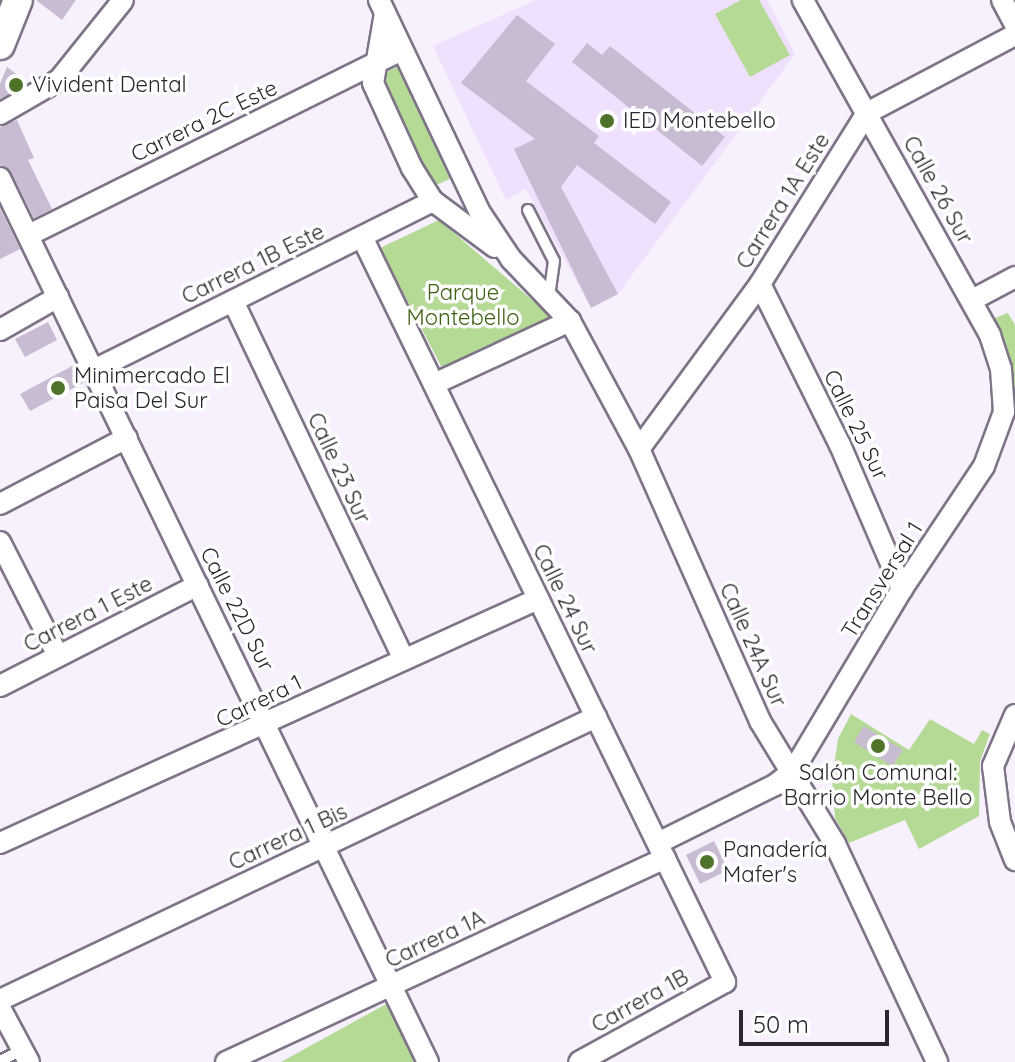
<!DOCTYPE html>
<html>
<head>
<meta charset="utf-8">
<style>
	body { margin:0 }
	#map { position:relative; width:1015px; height:1062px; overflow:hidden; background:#f7f0fd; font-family:Quicksand,sans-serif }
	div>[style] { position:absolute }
	.built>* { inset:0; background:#efe0fd }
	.green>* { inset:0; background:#b5da96 }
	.building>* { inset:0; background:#c7bcd1 }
	.roads { filter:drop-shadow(2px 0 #7e7487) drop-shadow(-2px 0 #7e7487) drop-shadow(0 2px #7e7487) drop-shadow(0 -2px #7e7487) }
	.lane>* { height:10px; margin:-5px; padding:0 5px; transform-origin:5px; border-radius:5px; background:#fff }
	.street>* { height:20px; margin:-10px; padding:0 10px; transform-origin:10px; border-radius:10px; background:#fff }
	.secondary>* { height:28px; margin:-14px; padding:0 14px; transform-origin:14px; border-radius:14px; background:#fff }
	.dots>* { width:22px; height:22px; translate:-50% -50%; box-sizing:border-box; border:4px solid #fff; border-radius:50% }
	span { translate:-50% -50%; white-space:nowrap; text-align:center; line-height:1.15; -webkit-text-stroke:7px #fff; paint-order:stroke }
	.poi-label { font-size:22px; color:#2b262e }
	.left { translate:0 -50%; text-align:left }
	.street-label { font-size:22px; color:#2b262e }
	.park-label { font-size:22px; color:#3e6114 }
	.scale { position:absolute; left:739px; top:1010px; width:150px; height:36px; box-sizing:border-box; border:4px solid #2b262e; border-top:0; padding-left:10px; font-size:24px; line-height:28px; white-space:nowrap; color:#2b262e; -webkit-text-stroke:6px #fff; paint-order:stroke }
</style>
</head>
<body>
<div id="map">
	<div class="built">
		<div style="clip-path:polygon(536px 0,767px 0,795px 54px,618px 294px,591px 308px,526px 189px,506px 200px,433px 46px)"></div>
	</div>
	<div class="green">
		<div style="clip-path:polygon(741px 0,759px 0,790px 55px,750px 77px,715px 14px)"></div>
		<div style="clip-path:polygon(399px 66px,454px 177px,434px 186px,379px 76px)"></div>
		<div style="clip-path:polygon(439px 220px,553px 318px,443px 370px,380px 248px)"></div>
		<div style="clip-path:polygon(1008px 313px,1015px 325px,1015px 393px,995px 318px)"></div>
		<div style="clip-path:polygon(851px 714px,909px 750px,930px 719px,974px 744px,982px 730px,990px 734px,980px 761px,979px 816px,919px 849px,905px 820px,849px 843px,835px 818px,832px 779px,838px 739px)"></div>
		<div style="clip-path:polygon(388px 1003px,418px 1062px,281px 1062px)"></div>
	</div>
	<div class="building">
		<div style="clip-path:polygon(36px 0,76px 0,62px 20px)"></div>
		<div style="clip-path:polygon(517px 15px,555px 44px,526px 81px,599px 136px,594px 143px,671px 202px,655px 224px,577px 165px,561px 187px,618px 294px,591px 308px,514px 149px,535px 139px,461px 83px)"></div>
		<div style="clip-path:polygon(587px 43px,602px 55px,610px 46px,725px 137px,702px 166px,572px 62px)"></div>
		<div style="clip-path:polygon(7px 67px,28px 83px,0 99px,0 84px)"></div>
		<div style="clip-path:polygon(17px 120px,34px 158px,28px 160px,52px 209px,34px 218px,11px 172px,0 165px,0 127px)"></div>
		<div style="clip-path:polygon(0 208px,20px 249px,0 259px)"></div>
		<div style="clip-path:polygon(48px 322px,57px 340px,25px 357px,15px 339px)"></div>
		<div style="clip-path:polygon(74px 365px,83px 383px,30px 411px,20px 394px)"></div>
		<div style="clip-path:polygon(864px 726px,903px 750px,892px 766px,854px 742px)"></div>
		<div style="clip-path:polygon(714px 841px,728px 870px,700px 884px,686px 855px)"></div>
	</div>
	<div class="roads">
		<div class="lane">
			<div style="left:528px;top:210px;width:57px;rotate:63deg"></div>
			<div style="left:554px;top:261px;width:36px;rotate:98deg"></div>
			<div style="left:0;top:1061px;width:25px;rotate:-27deg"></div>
		</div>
		<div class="street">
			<div style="left:379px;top:0;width:233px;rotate:64.6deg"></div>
			<div style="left:479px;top:211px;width:58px;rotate:56.3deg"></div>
			<div style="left:511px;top:259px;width:86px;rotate:46.4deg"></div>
			<div style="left:570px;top:321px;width:145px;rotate:61.7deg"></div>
			<div style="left:639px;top:449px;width:298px;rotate:66deg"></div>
			<div style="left:760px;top:721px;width:144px;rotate:58.6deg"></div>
			<div style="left:835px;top:844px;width:241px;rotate:64.9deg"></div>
			<div style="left:1002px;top:0;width:27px;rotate:62deg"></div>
			<div style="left:385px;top:13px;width:71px;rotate:99.7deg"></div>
			<div style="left:373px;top:83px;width:94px;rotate:65.4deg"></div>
			<div style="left:412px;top:168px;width:39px;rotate:58deg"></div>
			<div style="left:433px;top:201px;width:77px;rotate:36.6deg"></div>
			<div style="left:0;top:114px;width:68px;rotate:-30deg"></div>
			<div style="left:59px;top:80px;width:102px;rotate:-51.3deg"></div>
			<div style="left:0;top:178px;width:982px;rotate:64.17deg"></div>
			<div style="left:29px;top:235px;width:416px;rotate:-26.4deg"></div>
			<div style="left:362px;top:237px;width:829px;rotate:64.02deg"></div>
			<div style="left:725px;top:982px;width:166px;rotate:151.3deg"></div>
			<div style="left:760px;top:284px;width:180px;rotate:63.6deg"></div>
			<div style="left:840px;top:445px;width:157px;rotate:66.7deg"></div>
			<div style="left:972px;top:300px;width:49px;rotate:-28.1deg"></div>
			<div style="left:233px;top:301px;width:393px;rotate:64.5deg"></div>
			<div style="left:0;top:330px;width:67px;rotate:-29.6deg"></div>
			<div style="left:94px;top:370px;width:379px;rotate:-26.5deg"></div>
			<div style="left:434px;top:384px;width:150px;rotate:-24.9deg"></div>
			<div style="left:639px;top:449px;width:205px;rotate:-53.7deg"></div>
			<div style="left:760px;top:284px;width:202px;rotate:-58deg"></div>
			<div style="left:867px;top:113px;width:167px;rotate:-27.8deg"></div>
			<div style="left:0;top:504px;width:143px;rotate:-27.5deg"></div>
			<div style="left:0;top:542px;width:128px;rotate:63deg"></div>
			<div style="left:0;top:686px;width:222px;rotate:-27deg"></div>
			<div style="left:1015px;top:715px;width:56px;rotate:113.3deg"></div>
			<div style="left:993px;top:766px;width:56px;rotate:82.9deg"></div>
			<div style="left:1000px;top:822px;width:41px;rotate:68.5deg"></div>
			<div style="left:0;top:843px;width:591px;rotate:-24.4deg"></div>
			<div style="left:658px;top:843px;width:131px;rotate:-26.4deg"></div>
			<div style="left:775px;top:785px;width:23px;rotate:-38deg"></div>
			<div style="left:793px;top:771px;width:212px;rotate:-59.1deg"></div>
			<div style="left:902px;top:589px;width:148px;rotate:-56.3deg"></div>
			<div style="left:984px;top:466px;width:58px;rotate:-69.7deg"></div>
			<div style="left:1004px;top:412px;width:43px;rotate:-94deg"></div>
			<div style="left:1001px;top:369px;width:36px;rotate:-108deg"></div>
			<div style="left:990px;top:335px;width:384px;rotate:-119.2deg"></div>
			<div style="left:0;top:1000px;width:660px;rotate:-25.4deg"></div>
			<div style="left:0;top:1008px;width:61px;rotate:61.8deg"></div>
			<div style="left:226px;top:1062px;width:484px;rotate:-24.9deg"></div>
		</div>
		<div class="secondary">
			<div style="left:0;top:45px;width:48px;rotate:-68.2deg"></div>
		</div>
	</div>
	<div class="dots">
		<div style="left:16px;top:85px;background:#4f722a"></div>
		<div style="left:607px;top:121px;background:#4f722a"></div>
		<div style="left:58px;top:388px;background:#4f722a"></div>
		<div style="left:878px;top:746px;background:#4f722a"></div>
		<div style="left:707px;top:862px;background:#4f722a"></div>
	</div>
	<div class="poi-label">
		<span class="left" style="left:32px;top:85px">Vivident Dental</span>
		<span class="left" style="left:623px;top:121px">IED Montebello</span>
		<span class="left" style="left:74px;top:388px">Minimercado El<br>Paisa Del Sur</span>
		<span style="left:878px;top:785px">Salón Comunal:<br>Barrio Monte Bello</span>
		<span class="left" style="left:723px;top:862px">Panadería<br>Mafer's</span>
	</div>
	<div class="street-label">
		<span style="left:204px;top:121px;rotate:-26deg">Carrera 2C Este</span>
		<span style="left:938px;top:190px;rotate:61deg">Calle 26 Sur</span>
		<span style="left:783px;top:201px;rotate:-58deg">Carrera 1A Este</span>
		<span style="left:253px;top:264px;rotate:-26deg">Carrera 1B Este</span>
		<span style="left:856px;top:425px;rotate:64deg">Calle 25 Sur</span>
		<span style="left:339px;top:468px;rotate:65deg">Calle 23 Sur</span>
		<span style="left:882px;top:580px;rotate:-58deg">Transversal 1</span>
		<span style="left:565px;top:599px;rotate:64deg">Calle 24 Sur</span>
		<span style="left:237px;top:609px;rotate:63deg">Calle 22D Sur</span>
		<span style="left:88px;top:614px;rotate:-27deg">Carrera 1 Este</span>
		<span style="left:753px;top:645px;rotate:66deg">Calle 24A Sur</span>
		<span style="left:259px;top:701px;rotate:-26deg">Carrera 1</span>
		<span style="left:288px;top:837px;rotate:-25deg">Carrera 1 Bis</span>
		<span style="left:435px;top:939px;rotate:-25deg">Carrera 1A</span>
		<span style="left:640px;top:1001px;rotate:-29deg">Carrera 1B</span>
	</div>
	<div class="park-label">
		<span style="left:463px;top:305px">Parque<br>Montebello</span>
	</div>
	<div class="scale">50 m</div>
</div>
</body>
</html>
